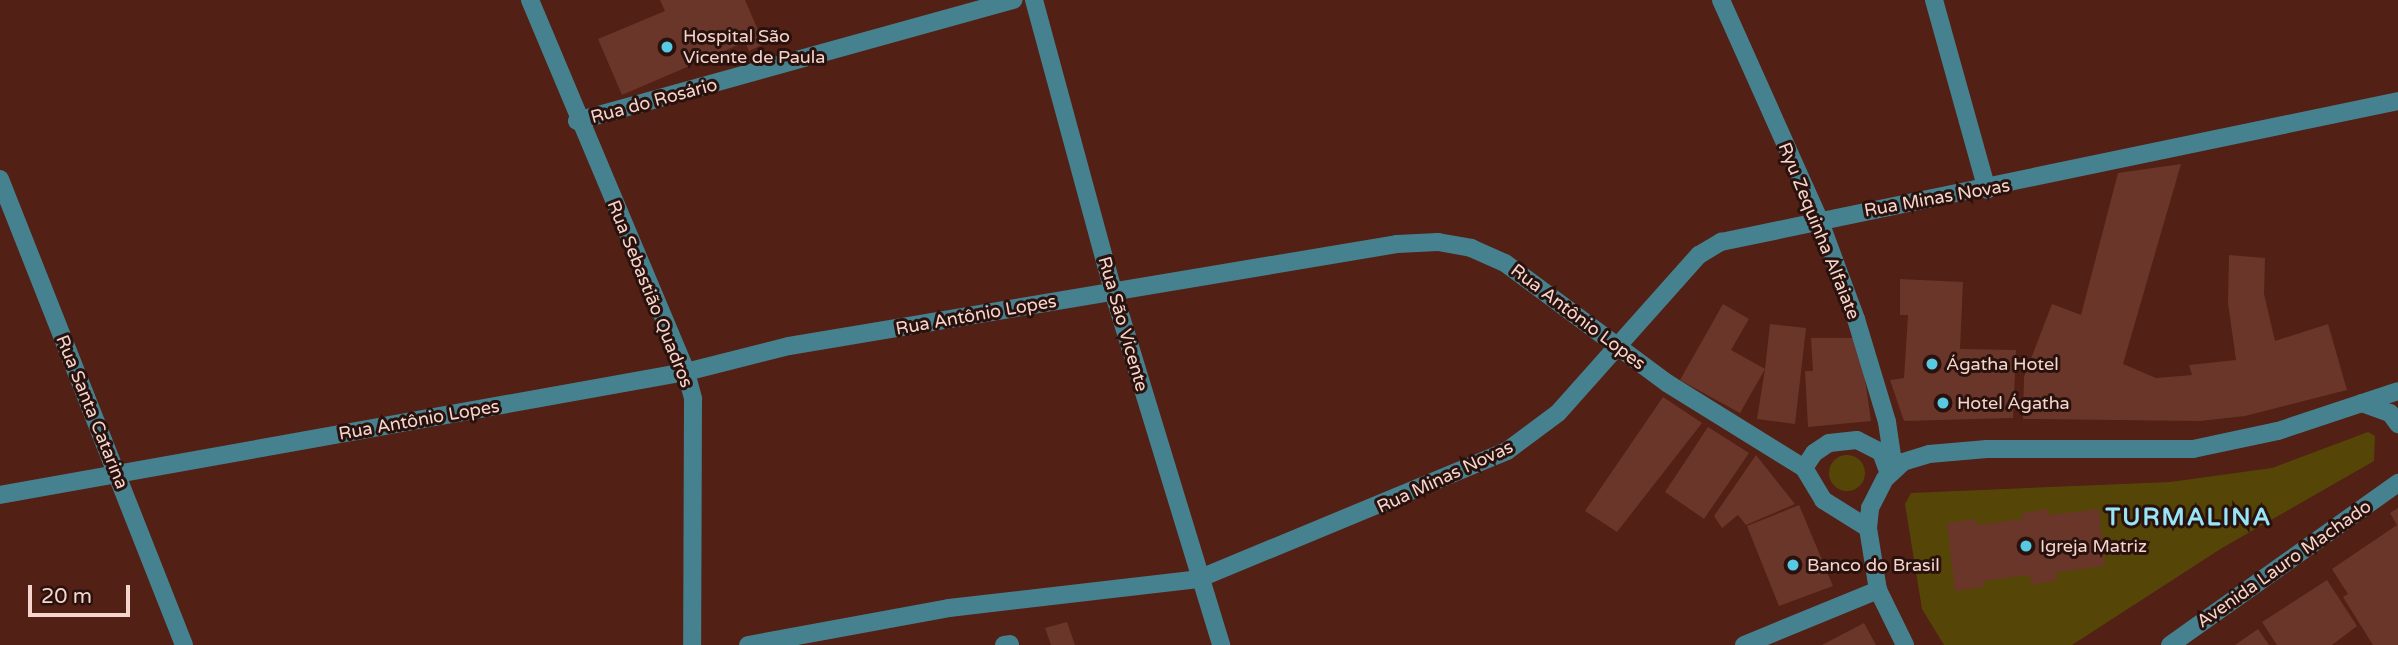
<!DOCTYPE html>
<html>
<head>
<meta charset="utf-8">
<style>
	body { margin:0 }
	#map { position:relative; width:2398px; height:645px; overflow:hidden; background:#522014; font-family:"Varela Round",sans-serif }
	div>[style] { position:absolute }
	.green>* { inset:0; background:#554607 }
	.round { border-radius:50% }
	.building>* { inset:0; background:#6a3629 }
	.minor>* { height:18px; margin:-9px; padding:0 9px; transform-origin:9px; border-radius:9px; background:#46818f }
	.dots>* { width:19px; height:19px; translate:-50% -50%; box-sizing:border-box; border:4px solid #29120d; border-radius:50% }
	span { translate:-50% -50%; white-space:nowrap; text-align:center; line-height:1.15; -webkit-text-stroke:6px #29120d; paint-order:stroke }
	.poi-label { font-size:18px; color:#f6d5cc }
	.left { translate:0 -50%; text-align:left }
	.street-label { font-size:18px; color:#f6d5cc }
	.district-label { font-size:24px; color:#98e5f8; font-weight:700; letter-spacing:2px }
	.scale { position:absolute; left:28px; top:585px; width:102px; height:32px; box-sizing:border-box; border:4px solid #f6d5cc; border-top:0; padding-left:9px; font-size:21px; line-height:24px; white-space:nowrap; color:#f6d5cc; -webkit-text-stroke:5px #29120d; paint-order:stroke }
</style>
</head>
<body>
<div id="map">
	<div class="green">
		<div style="clip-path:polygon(2368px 432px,2375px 436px,2374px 461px,2222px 548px,2072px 645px,1944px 645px,1922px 609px,1905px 504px,1911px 493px,2170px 482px,2272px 468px)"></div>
		<div class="round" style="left:1829px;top:455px;width:36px;height:36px"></div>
	</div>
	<div class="building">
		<div style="clip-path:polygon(660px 0,745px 0,764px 44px,749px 51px,745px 42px,622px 95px,598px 39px,665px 11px)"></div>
		<div style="clip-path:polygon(2181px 164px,2123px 364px,2156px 378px,2192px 375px,2189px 365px,2236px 360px,2228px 303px,2229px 255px,2265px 258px,2264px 294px,2275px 341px,2328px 324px,2347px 390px,2245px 416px,2200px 421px,2023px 419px,2024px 377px,2052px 304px,2081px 315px,2118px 173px)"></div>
		<div style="clip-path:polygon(1900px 279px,1963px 282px,1960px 349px,2016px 350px,2013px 418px,1904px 421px,1890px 380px,1904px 378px,1908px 315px,1900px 315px)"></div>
		<div style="clip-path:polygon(1723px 304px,1749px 319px,1731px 350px,1765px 369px,1770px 324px,1806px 328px,1795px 424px,1757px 419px,1765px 369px,1740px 413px,1680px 380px)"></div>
		<div style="clip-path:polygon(1811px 338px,1853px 338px,1864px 372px,1871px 421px,1808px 427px,1805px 371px,1813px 371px)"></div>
		<div style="clip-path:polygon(1663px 397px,1702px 423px,1617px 532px,1585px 511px)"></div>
		<div style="clip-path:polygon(1708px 427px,1749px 453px,1704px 519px,1665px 492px)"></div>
		<div style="clip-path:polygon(1756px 455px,1795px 504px,1746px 525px,1738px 515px,1722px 528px,1714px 516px)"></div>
		<div style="clip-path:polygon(1799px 505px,1833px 586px,1779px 606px,1747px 526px)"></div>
		<div style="clip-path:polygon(2398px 508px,2398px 645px,2373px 645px,2343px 597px,2348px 594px,2332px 569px,2397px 525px,2390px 513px)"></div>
		<div style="clip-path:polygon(2048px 509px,2049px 515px,2099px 509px,2105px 566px,2056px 572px,2057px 581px,2031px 584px,2030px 575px,1983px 581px,1984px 587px,1955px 591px,1947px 523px,1976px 519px,1977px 525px,2023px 519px,2022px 513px)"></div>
		<div style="clip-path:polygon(2327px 580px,2357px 626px,2332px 645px,2277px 645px,2262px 622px)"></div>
		<div style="clip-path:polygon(1067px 622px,1075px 645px,1051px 645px,1045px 628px)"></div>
		<div style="clip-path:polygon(1864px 623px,1876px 645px,1822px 645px)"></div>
		<div style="clip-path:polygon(2258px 629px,2269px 645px,2235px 645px)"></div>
	</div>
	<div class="minor">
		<div style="left:530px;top:0;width:403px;rotate:67.2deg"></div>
		<div style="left:686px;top:372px;width:28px;rotate:75deg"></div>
		<div style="left:693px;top:399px;width:246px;rotate:90.2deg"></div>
		<div style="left:1034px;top:0;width:302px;rotate:74.8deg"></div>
		<div style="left:1113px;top:291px;width:370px;rotate:73deg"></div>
		<div style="left:1721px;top:0;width:240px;rotate:65.9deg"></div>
		<div style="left:1819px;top:219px;width:107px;rotate:69.7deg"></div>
		<div style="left:1856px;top:319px;width:108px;rotate:73.2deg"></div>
		<div style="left:1887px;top:422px;width:48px;rotate:81.5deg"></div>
		<div style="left:1934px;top:0;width:197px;rotate:74.4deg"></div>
		<div style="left:577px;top:121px;width:453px;rotate:-15.5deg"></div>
		<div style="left:0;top:179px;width:501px;rotate:68.45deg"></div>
		<div style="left:2362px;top:403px;width:30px;rotate:20deg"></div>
		<div style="left:2390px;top:413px;width:14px;rotate:54deg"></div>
		<div style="left:1804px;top:468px;width:18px;rotate:-56deg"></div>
		<div style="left:1814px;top:453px;width:18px;rotate:-34deg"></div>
		<div style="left:1829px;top:443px;width:28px;rotate:-6deg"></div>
		<div style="left:1857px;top:440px;width:27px;rotate:27deg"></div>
		<div style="left:1881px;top:452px;width:23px;rotate:70deg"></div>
		<div style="left:0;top:495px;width:697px;rotate:-10.17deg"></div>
		<div style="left:686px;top:372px;width:106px;rotate:-14.2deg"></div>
		<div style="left:789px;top:346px;width:616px;rotate:-9.52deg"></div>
		<div style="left:1397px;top:244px;width:41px;rotate:-2.8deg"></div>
		<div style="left:1438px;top:242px;width:34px;rotate:10deg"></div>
		<div style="left:1471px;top:248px;width:37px;rotate:24deg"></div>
		<div style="left:1505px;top:263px;width:202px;rotate:36.5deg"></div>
		<div style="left:1667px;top:383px;width:161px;rotate:31.8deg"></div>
		<div style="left:1804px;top:468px;width:37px;rotate:59deg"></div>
		<div style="left:1823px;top:500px;width:53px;rotate:31.9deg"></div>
		<div style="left:748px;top:645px;width:204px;rotate:-10.4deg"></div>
		<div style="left:949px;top:608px;width:251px;rotate:-6.6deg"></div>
		<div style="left:1198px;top:579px;width:334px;rotate:-22.5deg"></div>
		<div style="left:1507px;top:451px;width:64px;rotate:-36.7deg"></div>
		<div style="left:1558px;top:413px;width:212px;rotate:-48.3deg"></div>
		<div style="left:1699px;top:255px;width:26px;rotate:-31deg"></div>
		<div style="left:1721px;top:242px;width:692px;rotate:-11.76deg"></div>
		<div style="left:1004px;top:645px;width:6px;rotate:-9deg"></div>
		<div style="left:1744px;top:645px;width:145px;rotate:-22.3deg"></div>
		<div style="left:1905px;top:645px;width:61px;rotate:-116.1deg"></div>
		<div style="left:1878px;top:590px;width:63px;rotate:-99.2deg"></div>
		<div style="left:1868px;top:528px;width:20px;rotate:-84deg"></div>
		<div style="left:1870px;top:508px;width:33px;rotate:-63deg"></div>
		<div style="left:1885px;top:479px;width:25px;rotate:-43deg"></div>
		<div style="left:1903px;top:462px;width:27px;rotate:-17deg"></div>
		<div style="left:1929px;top:454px;width:58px;rotate:-4.9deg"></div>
		<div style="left:1987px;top:449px;width:206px"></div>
		<div style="left:2193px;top:449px;width:87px;rotate:-12deg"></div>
		<div style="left:2278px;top:431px;width:126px;rotate:-18.4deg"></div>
		<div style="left:2170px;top:645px;width:280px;rotate:-35.4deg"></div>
	</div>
	<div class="dots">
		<div style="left:667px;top:47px;background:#57c9e2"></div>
		<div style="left:1932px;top:364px;background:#57c9e2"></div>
		<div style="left:1943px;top:403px;background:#57c9e2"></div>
		<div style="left:2026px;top:546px;background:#57c9e2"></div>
		<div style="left:1793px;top:565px;background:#57c9e2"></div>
	</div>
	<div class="poi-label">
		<span class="left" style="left:683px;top:47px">Hospital São<br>Vicente de Paula</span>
		<span class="left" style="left:1946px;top:364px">Ágatha Hotel</span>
		<span class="left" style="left:1957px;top:403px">Hotel Ágatha</span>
		<span class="left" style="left:2040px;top:546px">Igreja Matriz</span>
		<span class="left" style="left:1807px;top:565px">Banco do Brasil</span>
	</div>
	<div class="street-label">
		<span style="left:654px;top:101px;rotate:-15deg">Rua do Rosário</span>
		<span style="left:1937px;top:198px;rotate:-10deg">Rua Minas Novas</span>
		<span style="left:1819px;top:231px;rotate:68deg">Ryu Zequinha Alfaiate</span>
		<span style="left:650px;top:294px;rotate:68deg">Rua Sebastião Quadros</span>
		<span style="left:976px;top:315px;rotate:-10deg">Rua Antônio Lopes</span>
		<span style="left:1578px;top:317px;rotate:37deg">Rua Antônio Lopes</span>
		<span style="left:1123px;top:324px;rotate:74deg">Rua São Vicente</span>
		<span style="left:92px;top:412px;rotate:68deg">Rua Santa Catarina</span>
		<span style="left:419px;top:420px;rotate:-10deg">Rua Antônio Lopes</span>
		<span style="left:1445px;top:477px;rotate:-25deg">Rua Minas Novas</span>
		<span style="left:2284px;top:564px;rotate:-35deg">Avenida Lauro Machado</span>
	</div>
	<div class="district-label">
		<span style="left:2189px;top:518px">TURMALINA</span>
	</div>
	<div class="scale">20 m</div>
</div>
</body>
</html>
